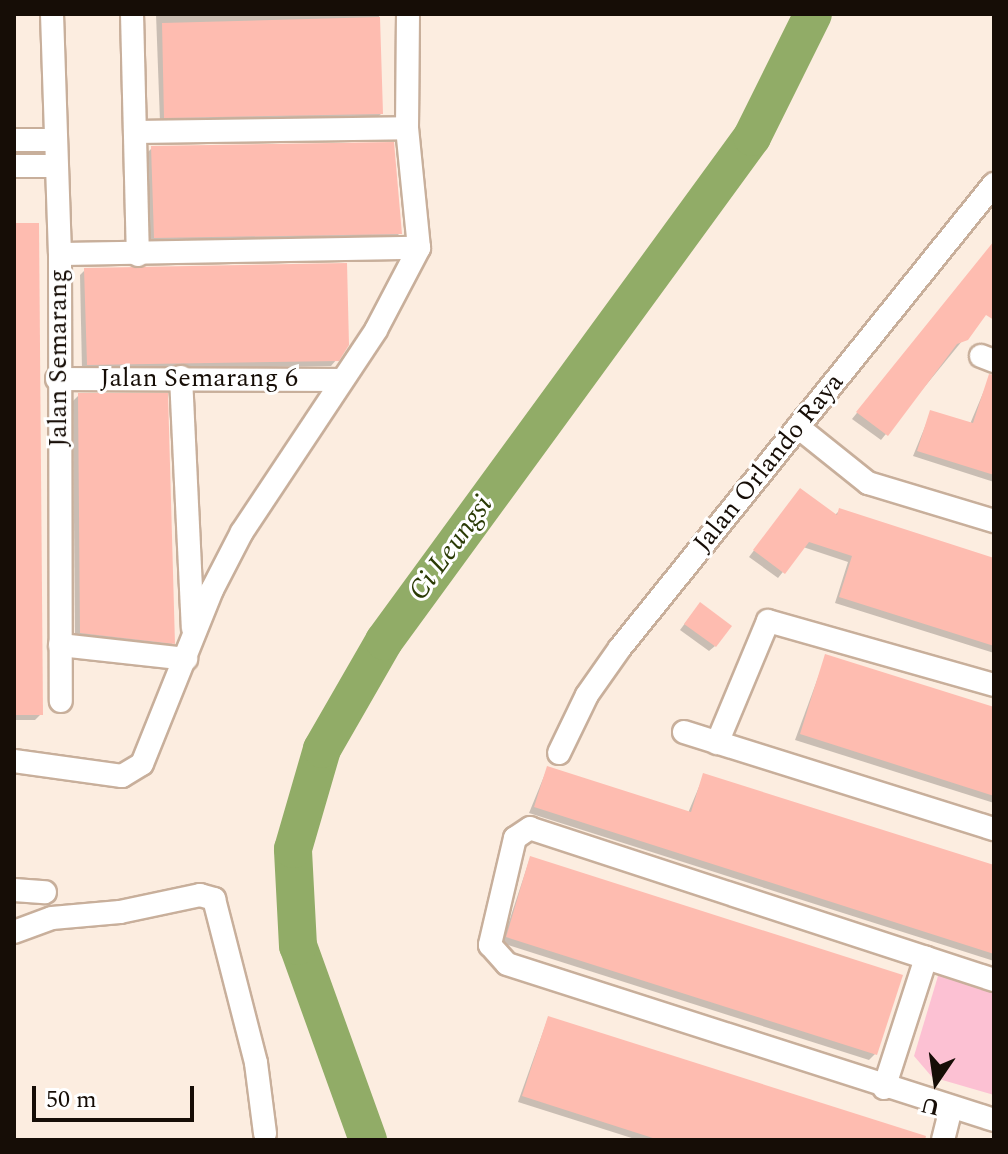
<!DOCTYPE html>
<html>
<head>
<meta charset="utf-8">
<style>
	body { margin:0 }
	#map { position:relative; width:1008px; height:1154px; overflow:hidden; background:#fcede0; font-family:Spectral,serif }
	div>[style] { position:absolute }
	.green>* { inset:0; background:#fcc1d3 }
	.shadow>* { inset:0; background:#0003 }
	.river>* { height:38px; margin:-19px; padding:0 19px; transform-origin:19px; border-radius:19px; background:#91ac67 }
	.building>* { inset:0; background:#febcb0 }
	.roads { filter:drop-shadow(2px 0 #c8af9b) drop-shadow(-2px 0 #c8af9b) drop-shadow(0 2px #c8af9b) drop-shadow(0 -2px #c8af9b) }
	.minor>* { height:22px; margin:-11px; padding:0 11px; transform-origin:11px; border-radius:11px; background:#fff }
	span { translate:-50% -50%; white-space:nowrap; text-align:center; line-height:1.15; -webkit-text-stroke:6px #fff; paint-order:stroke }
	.street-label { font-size:26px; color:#160d06 }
	.water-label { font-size:28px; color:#2a3a05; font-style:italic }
	.frame { position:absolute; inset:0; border:16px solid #160d06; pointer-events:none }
	.north { position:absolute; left:896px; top:1042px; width:80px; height:80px; -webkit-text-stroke:6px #fff; paint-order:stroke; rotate:193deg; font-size:22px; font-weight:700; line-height:32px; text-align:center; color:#160d06 }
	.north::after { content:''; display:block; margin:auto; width:28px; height:36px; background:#160d06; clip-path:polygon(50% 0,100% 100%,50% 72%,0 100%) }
	.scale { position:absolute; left:32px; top:1086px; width:162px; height:36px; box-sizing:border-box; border:4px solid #160d06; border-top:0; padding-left:10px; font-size:24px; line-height:28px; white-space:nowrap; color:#160d06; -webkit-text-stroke:6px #fff; paint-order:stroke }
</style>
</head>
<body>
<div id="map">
	<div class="green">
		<div style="clip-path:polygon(950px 967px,994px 977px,994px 1095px,932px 1077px,914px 1056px,938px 976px)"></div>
	</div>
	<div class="shadow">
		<div style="clip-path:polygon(156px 14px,379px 14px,381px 114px,375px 119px,160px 122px)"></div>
		<div style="clip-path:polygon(152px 148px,399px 234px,394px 239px,149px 244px,146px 154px)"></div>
		<div style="clip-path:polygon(14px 225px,41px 714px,35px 720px,14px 720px)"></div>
		<div style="clip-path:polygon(994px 251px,994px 302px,881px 440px,852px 419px,985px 254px)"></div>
		<div style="clip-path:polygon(85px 270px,337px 359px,331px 366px,82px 370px,80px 275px)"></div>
		<div style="clip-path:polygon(986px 386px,994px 389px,994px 482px,913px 456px,931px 412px,970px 424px)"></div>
		<div style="clip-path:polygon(79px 395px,173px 643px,167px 649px,75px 638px,73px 401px)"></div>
		<div style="clip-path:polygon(795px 496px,834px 516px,839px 511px,994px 560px,994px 653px,835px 603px,848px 562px,803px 547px,778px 578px,749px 557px)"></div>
		<div style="clip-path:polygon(695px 610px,715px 646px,709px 651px,680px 630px)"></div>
		<div style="clip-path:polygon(826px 656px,994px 709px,994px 803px,795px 740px)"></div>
		<div style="clip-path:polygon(547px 769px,688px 813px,704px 775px,994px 867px,994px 961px,529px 813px)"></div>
		<div style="clip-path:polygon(530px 858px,875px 1054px,869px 1060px,502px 943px)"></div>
		<div style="clip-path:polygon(548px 1018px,917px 1140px,638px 1140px,518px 1102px)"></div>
	</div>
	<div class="river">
		<div style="left:368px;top:1140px;width:206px;rotate:-109.8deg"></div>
		<div style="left:298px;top:946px;width:97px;rotate:-93deg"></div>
		<div style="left:293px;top:849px;width:104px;rotate:-73.8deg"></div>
		<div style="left:322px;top:749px;width:125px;rotate:-60.1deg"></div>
		<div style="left:384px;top:641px;width:624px;rotate:-53.86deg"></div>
		<div style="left:752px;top:137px;width:137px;rotate:-63.6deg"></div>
	</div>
	<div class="building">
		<div style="clip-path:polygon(380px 17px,383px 114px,164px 118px,162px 23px)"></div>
		<div style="clip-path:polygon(394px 142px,402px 234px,154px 238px,151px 146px)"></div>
		<div style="clip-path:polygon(14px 223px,39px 223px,43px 715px,14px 715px)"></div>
		<div style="clip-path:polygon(994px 241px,994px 320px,986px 315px,968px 340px,957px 344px,888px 436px,856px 412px)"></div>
		<div style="clip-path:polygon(347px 263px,349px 345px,339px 361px,87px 365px,84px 268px)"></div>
		<div style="clip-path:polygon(989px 374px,994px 375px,994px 475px,917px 451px,930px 410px,973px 423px)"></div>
		<div style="clip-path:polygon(78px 393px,168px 393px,175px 644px,80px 633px)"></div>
		<div style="clip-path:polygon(800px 488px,837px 515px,839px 508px,994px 558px,994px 646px,839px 597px,852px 556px,809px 542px,785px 574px,753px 550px)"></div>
		<div style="clip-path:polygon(700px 602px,732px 626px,716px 647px,684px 624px)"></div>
		<div style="clip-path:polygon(825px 654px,994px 707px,994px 796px,800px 734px)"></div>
		<div style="clip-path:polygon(547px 766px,691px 812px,703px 773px,994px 865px,994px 954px,534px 807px)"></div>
		<div style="clip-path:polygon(530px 856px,903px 975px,877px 1055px,506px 937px)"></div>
		<div style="clip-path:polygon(548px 1016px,926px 1136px,925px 1140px,659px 1140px,522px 1096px)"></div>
	</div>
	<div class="roads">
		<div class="minor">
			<div style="left:52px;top:14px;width:240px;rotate:88.1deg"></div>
			<div style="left:60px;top:254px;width:447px;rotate:89.9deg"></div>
			<div style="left:132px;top:14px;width:241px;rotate:88.6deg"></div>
			<div style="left:135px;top:132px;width:272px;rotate:-0.8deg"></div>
			<div style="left:14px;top:140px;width:40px"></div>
			<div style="left:14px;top:166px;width:40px"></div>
			<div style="left:60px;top:254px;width:359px;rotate:-1deg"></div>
			<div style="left:981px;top:356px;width:14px;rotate:21deg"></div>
			<div style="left:181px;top:377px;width:251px;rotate:87.3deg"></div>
			<div style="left:57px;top:379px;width:283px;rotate:0.2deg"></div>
			<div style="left:798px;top:427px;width:90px;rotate:38.7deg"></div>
			<div style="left:868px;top:483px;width:132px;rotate:16.8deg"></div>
			<div style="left:60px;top:645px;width:127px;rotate:6.3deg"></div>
			<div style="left:684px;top:732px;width:325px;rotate:17.4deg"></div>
			<div style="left:717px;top:743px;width:132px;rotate:-67.3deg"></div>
			<div style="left:768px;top:621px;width:235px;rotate:15.8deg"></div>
			<div style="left:559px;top:753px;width:64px;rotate:-64.2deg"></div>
			<div style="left:587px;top:695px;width:57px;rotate:-54.9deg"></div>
			<div style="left:620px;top:648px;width:596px;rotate:-51.13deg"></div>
			<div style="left:14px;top:761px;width:109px;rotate:7.9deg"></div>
			<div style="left:122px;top:776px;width:23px;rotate:-31deg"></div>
			<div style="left:142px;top:764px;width:188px;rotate:-68.1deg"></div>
			<div style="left:212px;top:590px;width:65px;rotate:-62.7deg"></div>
			<div style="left:242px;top:532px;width:242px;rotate:-56.4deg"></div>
			<div style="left:376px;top:330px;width:93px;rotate:-62.3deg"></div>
			<div style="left:419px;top:248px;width:121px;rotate:-95.7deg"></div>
			<div style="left:407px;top:128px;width:114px;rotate:-89.5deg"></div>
			<div style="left:14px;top:890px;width:31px;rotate:4deg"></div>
			<div style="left:14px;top:932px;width:40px;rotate:-20.2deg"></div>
			<div style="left:52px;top:918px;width:68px;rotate:-5deg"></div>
			<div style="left:120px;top:912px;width:82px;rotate:-12deg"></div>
			<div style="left:200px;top:895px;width:15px;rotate:16deg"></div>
			<div style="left:214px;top:899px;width:169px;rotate:75.6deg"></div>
			<div style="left:256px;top:1063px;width:71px;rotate:82.7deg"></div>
			<div style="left:994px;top:980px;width:488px;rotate:-161.9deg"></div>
			<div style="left:530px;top:828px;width:18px;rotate:146deg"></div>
			<div style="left:515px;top:838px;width:110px;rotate:103.2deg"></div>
			<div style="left:490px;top:945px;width:25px;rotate:48deg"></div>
			<div style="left:507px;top:964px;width:511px;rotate:17.76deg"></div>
			<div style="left:884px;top:1088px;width:137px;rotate:-72.1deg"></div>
			<div style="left:943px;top:1140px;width:33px;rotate:-76deg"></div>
		</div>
	</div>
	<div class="street-label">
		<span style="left:59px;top:358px;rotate:-90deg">Jalan Semarang</span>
		<span style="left:199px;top:379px">Jalan Semarang 6</span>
		<span style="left:769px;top:463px;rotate:-51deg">Jalan Orlando Raya</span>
	</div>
	<div class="water-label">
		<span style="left:451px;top:548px;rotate:-54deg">Ci Leungsi</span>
	</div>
	<div class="frame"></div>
	<div class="north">U</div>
	<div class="scale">50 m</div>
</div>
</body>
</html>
